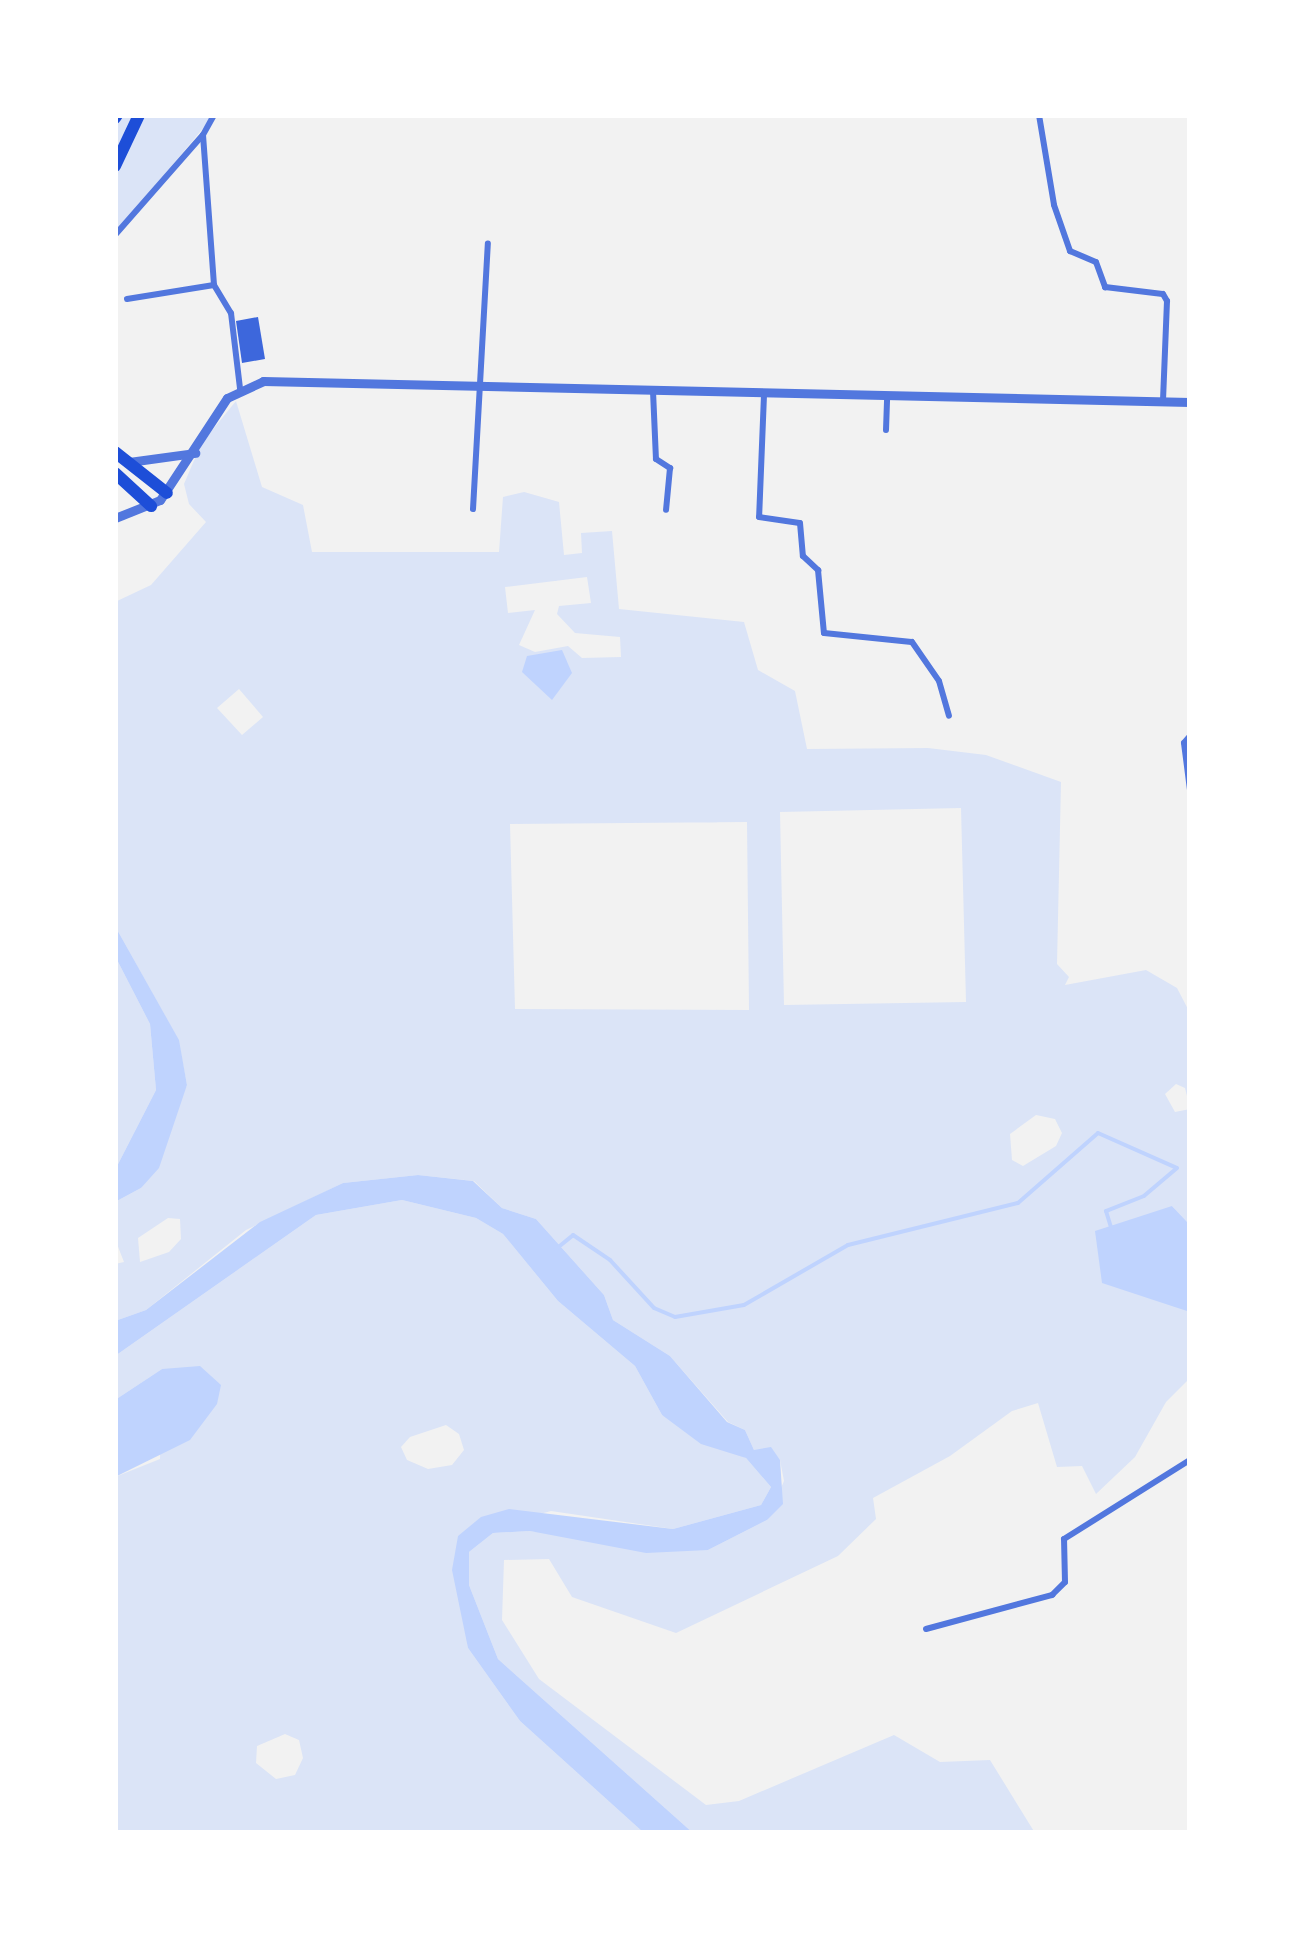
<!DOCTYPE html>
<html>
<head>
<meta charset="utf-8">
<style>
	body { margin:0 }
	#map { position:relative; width:1305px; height:1948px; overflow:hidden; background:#f2f2f2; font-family:"Work Sans",sans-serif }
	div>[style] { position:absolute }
	.green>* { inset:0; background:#dbe4f7 }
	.water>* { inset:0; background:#bfd3fe }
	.stream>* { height:4px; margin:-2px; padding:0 2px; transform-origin:2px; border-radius:2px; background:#bfd3fe }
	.building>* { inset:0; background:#3d67dc }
	.minor>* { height:6px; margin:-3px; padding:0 3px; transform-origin:3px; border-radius:3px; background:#5277de }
	.tertiary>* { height:9px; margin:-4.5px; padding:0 4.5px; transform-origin:4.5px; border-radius:4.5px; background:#5277de }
	.motorway>* { height:12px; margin:-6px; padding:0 6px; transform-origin:6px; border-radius:6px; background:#1d4ed8 }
	span { translate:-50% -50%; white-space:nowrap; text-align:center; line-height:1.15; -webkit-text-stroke:10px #fff; paint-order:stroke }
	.frame { position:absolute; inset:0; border:118px solid #fff; pointer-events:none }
</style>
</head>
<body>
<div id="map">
	<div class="green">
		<div style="clip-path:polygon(117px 115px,214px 115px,115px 234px,115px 118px)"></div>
		<div style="clip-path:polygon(evenodd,236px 401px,262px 487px,303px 505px,312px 552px,499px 552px,503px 497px,524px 492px,559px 502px,564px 555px,582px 553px,581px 533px,612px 531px,619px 609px,744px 622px,758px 670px,795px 691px,807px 749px,928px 748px,986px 755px,1061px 782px,1057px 964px,1069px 977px,1065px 985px,1146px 970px,1177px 988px,1190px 1013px,1190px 1108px,1185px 1088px,1176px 1084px,1165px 1094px,1175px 1112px,1190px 1109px,1190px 1225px,1172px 1206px,1157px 1298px,1190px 1312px,1190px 1378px,1166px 1402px,1135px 1457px,1096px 1494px,1082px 1466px,1057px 1467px,1038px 1403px,1012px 1411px,950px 1456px,873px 1498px,876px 1519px,838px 1556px,676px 1633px,572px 1597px,549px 1559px,504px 1560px,502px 1620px,539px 1679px,706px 1805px,739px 1801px,894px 1735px,940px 1762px,990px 1760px,1035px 1833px,693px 1833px,498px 1659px,469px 1585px,469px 1552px,493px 1533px,530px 1531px,708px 1550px,767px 1520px,784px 1481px,780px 1460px,754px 1450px,745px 1430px,728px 1422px,670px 1356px,613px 1320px,604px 1295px,536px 1219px,502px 1208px,474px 1181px,418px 1175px,343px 1183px,246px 1230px,146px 1310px,115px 1321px,115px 1264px,124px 1262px,115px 1239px,115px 1202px,141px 1188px,187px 1085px,178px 1039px,115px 926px,115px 602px,151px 585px,206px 522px,189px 504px,184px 484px,201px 444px,236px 401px,587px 577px,591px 603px,559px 606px,557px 614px,575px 633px,620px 637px,621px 657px,582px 658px,568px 646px,535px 652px,519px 645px,535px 610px,508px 613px,505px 587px,587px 577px,236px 401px,239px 689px,263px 717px,242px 735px,217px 708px,239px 689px,236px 401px,961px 808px,966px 1002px,784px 1005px,780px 812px,961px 808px,236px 401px,747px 822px,749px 1010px,515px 1009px,510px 824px,747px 822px,236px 401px,1036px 1115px,1055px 1119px,1062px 1133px,1056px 1146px,1023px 1166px,1012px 1160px,1010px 1134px,1036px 1115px,236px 401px,168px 1218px,180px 1219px,181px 1239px,169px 1252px,140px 1262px,138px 1238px,168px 1218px)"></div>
		<div style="clip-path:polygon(115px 956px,150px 1024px,156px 1090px,115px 1170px)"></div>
		<div style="clip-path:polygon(evenodd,402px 1200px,476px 1218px,503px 1234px,558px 1301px,635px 1366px,662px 1415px,746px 1458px,771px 1487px,761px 1505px,673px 1529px,551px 1511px,458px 1536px,468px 1648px,520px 1721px,644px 1833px,115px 1833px,115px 1477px,160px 1459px,162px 1369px,115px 1400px,115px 1356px,316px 1215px,402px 1200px,446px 1425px,459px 1434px,464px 1450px,452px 1465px,428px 1469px,407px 1460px,401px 1447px,410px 1437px,446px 1425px,402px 1200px,285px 1734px,299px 1740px,303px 1758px,295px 1775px,276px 1779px,256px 1763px,257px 1746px,285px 1734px)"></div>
	</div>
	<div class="water">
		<div style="clip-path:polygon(562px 650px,572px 673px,552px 700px,522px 672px,527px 656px)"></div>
		<div style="clip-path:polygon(115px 926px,179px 1040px,187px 1085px,159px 1168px,141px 1188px,115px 1202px,115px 1170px,156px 1090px,150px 1024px,115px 956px)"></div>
		<div style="clip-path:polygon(418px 1175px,473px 1181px,502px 1208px,536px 1219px,604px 1295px,613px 1320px,670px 1356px,727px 1422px,745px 1430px,754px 1450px,771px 1447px,780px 1460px,783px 1504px,767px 1520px,708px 1550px,646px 1553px,530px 1531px,493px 1533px,469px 1552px,469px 1585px,498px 1659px,693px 1833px,644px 1833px,520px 1721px,468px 1648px,452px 1570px,458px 1536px,481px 1517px,509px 1509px,673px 1529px,761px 1505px,771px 1487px,746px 1458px,701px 1444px,662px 1415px,635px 1366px,558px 1301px,503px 1234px,476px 1218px,402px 1200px,316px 1215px,115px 1356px,115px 1321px,146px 1310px,260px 1222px,343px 1183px)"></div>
		<div style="clip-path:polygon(1172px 1206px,1190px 1225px,1190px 1312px,1102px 1283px,1095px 1231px)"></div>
		<div style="clip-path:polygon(200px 1366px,221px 1385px,217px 1404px,190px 1440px,115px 1477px,115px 1400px,162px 1369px)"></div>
	</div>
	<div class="stream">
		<div style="left:556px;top:1249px;width:22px;rotate:-39deg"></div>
		<div style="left:573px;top:1235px;width:45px;rotate:34deg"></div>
		<div style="left:610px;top:1260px;width:65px;rotate:47.5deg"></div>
		<div style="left:654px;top:1308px;width:23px;rotate:23deg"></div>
		<div style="left:675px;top:1317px;width:70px;rotate:-9.9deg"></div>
		<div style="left:744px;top:1305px;width:120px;rotate:-30deg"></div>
		<div style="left:848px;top:1245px;width:175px;rotate:-13.9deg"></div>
		<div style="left:1018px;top:1203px;width:106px;rotate:-41.2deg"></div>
		<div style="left:1098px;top:1133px;width:86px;rotate:23.9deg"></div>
		<div style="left:1177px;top:1168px;width:43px;rotate:139.7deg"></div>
		<div style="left:1144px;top:1196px;width:41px;rotate:158.5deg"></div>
		<div style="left:1106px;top:1211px;width:17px;rotate:73deg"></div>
	</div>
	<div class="building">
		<div style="clip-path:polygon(258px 317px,265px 359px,242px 363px,236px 321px)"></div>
	</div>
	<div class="minor">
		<div style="left:214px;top:115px;width:23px;rotate:119deg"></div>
		<div style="left:203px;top:135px;width:150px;rotate:85.8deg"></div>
		<div style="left:214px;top:285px;width:33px;rotate:59deg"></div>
		<div style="left:231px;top:313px;width:76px;rotate:83.2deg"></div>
		<div style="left:1039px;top:115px;width:91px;rotate:80.5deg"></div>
		<div style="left:1054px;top:205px;width:49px;rotate:70.8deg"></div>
		<div style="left:1070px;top:251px;width:28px;rotate:23deg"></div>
		<div style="left:1096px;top:262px;width:27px;rotate:70deg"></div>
		<div style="left:1105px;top:287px;width:58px;rotate:6.9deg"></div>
		<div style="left:1163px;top:294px;width:8px;rotate:60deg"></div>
		<div style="left:1167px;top:301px;width:101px;rotate:92.3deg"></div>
		<div style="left:115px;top:235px;width:132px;rotate:-48.7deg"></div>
		<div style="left:127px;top:299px;width:88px;rotate:-9.1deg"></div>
		<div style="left:653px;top:391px;width:68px;rotate:87.5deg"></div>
		<div style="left:656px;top:459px;width:17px;rotate:33deg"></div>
		<div style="left:670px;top:468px;width:42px;rotate:95.4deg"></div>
		<div style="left:764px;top:395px;width:122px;rotate:92.3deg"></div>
		<div style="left:759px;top:517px;width:41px;rotate:8.3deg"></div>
		<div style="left:800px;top:523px;width:33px;rotate:85deg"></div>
		<div style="left:803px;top:556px;width:21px;rotate:43deg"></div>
		<div style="left:818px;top:570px;width:63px;rotate:84.6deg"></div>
		<div style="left:824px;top:633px;width:88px;rotate:5.8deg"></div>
		<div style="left:912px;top:642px;width:47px;rotate:55.3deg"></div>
		<div style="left:939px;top:681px;width:36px;rotate:74deg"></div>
		<div style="left:886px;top:430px;width:33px;rotate:-88deg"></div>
		<div style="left:473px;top:509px;width:266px;rotate:-86.8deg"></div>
		<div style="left:1190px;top:736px;width:9px;rotate:131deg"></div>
		<div style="left:1184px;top:743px;width:47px;rotate:82.7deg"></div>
		<div style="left:926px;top:1629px;width:131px;rotate:-15.1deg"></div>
		<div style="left:1052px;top:1595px;width:18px;rotate:-45deg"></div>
		<div style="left:1065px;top:1582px;width:43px;rotate:-91.3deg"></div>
		<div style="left:1064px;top:1539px;width:149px;rotate:-32.1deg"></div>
	</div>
	<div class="tertiary">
		<div style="left:129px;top:462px;width:67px;rotate:-7.8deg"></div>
		<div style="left:115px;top:518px;width:48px;rotate:-21.8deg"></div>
		<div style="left:160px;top:500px;width:122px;rotate:-56.7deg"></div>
		<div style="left:227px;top:398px;width:40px;rotate:-25deg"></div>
		<div style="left:263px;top:381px;width:927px;rotate:1.3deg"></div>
	</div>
	<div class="motorway">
		<div style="left:115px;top:118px;width:4px;rotate:-56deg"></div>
		<div style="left:115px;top:166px;width:56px;rotate:-64.8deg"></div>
		<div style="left:115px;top:452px;width:66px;rotate:38.3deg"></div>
		<div style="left:115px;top:473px;width:49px;rotate:42.5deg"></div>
	</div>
	<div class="frame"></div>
</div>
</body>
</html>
